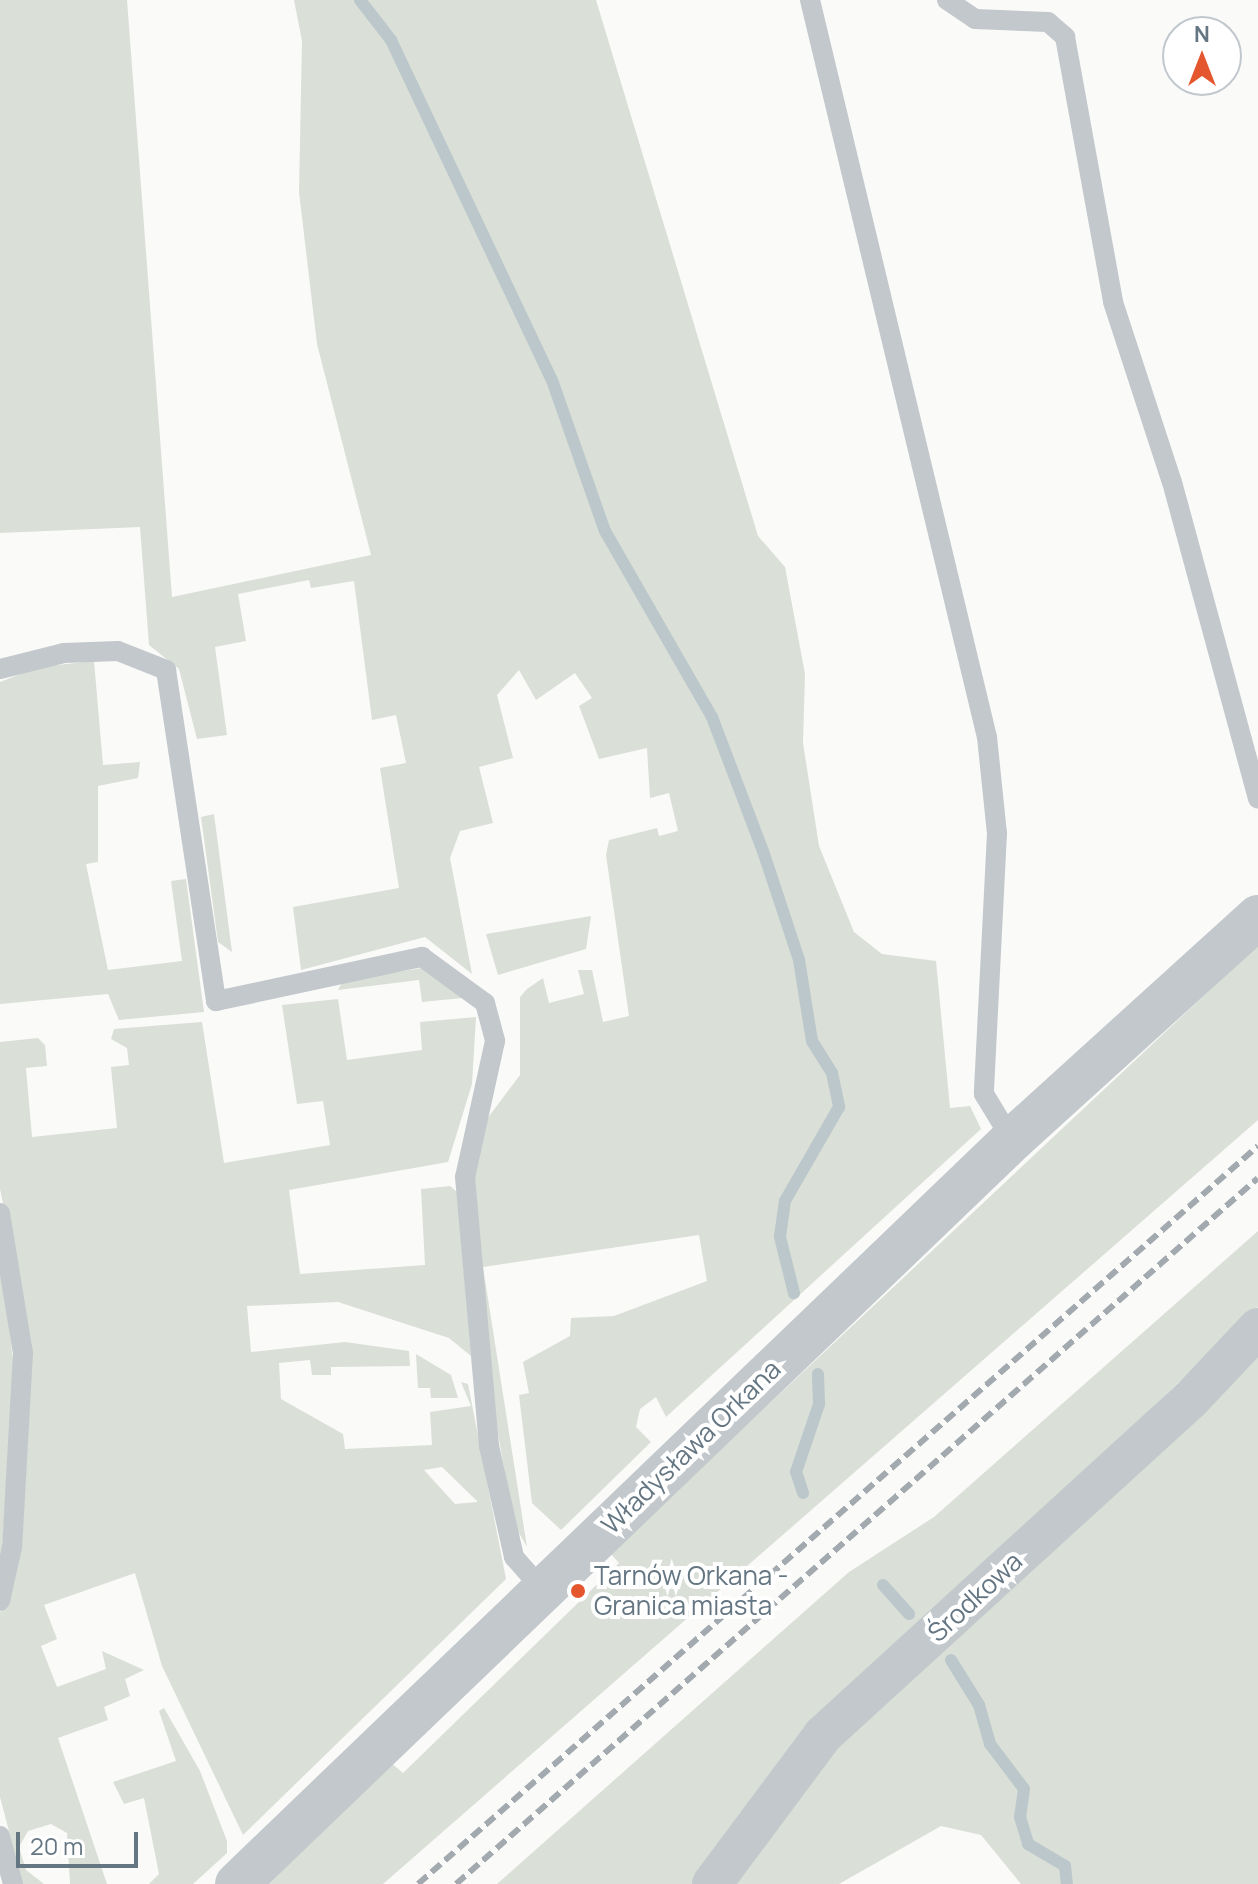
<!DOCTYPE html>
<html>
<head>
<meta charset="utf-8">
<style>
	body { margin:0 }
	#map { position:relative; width:1258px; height:1884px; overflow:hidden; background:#fafaf8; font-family:Manrope,sans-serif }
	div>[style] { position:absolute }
	.green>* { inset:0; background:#dadfd7 }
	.stream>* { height:12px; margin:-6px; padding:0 6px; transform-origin:6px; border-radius:6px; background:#bbc7cb }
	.service>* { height:20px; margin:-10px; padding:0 10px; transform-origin:10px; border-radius:10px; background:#c3c8cc }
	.minor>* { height:40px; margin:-20px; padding:0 20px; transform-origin:20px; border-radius:20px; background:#c3c8cc }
	.tertiary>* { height:44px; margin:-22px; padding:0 22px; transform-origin:22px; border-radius:22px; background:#c3c8cc }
	.rail>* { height:6px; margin-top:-3px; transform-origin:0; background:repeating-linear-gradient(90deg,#a2aab0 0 12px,transparent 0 18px) }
	.dots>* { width:22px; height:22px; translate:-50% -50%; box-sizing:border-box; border:4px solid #fff; border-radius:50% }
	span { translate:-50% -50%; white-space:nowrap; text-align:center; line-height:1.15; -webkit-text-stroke:8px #fff; paint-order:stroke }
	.street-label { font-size:26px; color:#657683 }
	.poi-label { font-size:26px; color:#657683 }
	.left { translate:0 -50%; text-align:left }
	.north { position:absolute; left:1162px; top:16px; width:80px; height:80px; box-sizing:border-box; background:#fff; border:2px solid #c1c8cd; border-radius:50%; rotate:0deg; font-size:22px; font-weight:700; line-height:32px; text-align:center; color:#657683 }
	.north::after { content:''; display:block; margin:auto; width:28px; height:36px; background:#e4572e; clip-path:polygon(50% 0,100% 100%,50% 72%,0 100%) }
	.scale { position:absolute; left:16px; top:1832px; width:122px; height:36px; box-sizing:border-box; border:4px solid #657683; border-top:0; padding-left:10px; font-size:24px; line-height:28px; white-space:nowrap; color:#657683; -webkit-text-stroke:6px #fff; paint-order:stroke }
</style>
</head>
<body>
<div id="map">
	<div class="green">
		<div style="clip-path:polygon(0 0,127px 0,172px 597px,371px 555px,317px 344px,299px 192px,302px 41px,294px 0,596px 0,758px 536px,785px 567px,805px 674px,803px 743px,819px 846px,854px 932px,882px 954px,936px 961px,950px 1108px,970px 1106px,981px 1129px,666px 1417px,656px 1397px,640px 1409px,636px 1427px,651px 1442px,561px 1530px,532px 1503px,519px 1395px,529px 1393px,523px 1362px,570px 1336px,571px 1318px,614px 1316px,707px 1281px,699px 1235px,483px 1267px,527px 1547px,514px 1524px,496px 1423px,474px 1178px,484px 1123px,520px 1075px,520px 997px,527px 989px,543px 978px,549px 1003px,584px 994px,578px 970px,592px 970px,603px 1022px,629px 1016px,606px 855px,609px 840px,657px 828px,659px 836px,678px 831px,669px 793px,650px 798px,647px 748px,599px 759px,579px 706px,592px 698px,575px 673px,536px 700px,519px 670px,497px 695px,513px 758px,479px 767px,493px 823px,460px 831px,450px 858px,472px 974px,425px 937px,301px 970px,293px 907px,399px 888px,380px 768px,406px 763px,396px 715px,372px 720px,354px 581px,311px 588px,309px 580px,238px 594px,246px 641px,215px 647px,227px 735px,197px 739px,179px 669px,149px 645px,140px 527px,0 533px)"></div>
		<div style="clip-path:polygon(94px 661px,103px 765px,140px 762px,138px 778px,98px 786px,98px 862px,86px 864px,108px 970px,182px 961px,171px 881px,186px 879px,204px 1012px,119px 1020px,108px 994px,0 1004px,0 682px,39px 667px)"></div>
		<div style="clip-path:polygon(214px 814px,232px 952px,218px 942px,201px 817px)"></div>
		<div style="clip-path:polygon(591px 916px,586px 949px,498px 975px,486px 934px)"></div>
		<div style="clip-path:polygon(1258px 945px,1258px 1120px,383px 1884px,264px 1884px,391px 1763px,403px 1773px,619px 1563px,610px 1553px)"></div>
		<div style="clip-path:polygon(422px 968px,462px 998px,422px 1002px,419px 980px,338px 990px,343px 981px)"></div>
		<div style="clip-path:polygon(evenodd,338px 999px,347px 1060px,422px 1050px,420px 1022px,476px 1017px,472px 1084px,448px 1162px,289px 1190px,300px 1274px,425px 1265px,421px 1189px,450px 1186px,457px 1192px,471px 1356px,449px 1338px,338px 1302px,247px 1306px,251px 1352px,345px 1342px,409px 1351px,410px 1366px,331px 1367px,331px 1375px,312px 1375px,310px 1360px,279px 1363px,281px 1399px,343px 1434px,345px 1449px,432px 1445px,430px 1412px,471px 1406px,461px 1382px,468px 1384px,506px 1579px,243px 1835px,162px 1666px,135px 1573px,44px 1605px,57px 1639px,41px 1646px,57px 1687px,106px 1669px,102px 1651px,144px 1670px,125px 1679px,130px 1696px,104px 1707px,108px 1720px,58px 1738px,107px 1884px,70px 1884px,67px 1833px,51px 1824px,28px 1831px,19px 1847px,26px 1870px,44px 1884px,23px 1884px,0 1797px,0 1613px,19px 1551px,28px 1327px,0 1189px,0 1042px,38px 1038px,45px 1045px,47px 1066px,26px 1068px,32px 1137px,117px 1128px,111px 1067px,129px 1065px,127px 1048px,111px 1039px,114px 1029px,202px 1022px,224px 1163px,330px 1145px,323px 1101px,297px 1104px,282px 1005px,338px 999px,442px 1467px,477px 1501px,477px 1502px,455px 1504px,424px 1470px,442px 1467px)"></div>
		<div style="clip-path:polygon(1258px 1231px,1258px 1307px,778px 1764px,692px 1884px,497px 1884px,849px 1572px,934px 1517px)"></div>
		<div style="clip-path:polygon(0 1255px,15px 1376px,0 1575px)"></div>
		<div style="clip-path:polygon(1258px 1351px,1258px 1884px,1021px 1884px,981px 1835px,941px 1826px,839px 1884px,732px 1884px,819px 1763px)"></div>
		<div style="clip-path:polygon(416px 1354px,451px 1375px,458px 1398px,431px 1398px,430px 1388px,418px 1388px)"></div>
		<div style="clip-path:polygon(164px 1708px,200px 1771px,227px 1841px,227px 1853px,193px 1884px,149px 1884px,159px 1874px,144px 1798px,124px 1804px,113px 1782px,176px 1761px,159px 1711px)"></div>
	</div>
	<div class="stream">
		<div style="left:360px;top:0;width:51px;rotate:52.2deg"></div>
		<div style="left:391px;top:40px;width:376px;rotate:64.7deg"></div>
		<div style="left:552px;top:380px;width:160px;rotate:70.7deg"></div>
		<div style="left:605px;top:531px;width:215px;rotate:60.1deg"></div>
		<div style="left:712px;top:717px;width:143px;rotate:69.2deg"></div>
		<div style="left:763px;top:851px;width:115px;rotate:71.7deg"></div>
		<div style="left:799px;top:960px;width:82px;rotate:80.9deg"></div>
		<div style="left:812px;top:1041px;width:38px;rotate:58deg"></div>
		<div style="left:832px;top:1073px;width:35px;rotate:78deg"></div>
		<div style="left:839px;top:1107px;width:108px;rotate:119.9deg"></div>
		<div style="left:785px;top:1201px;width:36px;rotate:98deg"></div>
		<div style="left:780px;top:1237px;width:58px;rotate:76deg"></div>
		<div style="left:803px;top:1493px;width:22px;rotate:-108deg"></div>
		<div style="left:796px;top:1472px;width:72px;rotate:-71.3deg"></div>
		<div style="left:819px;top:1404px;width:30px;rotate:-92deg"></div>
		<div style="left:883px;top:1585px;width:39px;rotate:48deg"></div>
		<div style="left:951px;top:1660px;width:53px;rotate:58.1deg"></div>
		<div style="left:979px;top:1705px;width:41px;rotate:74.2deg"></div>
		<div style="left:990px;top:1744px;width:56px;rotate:52.9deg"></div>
		<div style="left:1024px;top:1789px;width:28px;rotate:98deg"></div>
		<div style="left:1020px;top:1817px;width:28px;rotate:73deg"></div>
		<div style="left:1028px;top:1844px;width:43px;rotate:30.7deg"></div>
		<div style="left:1065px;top:1866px;width:18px;rotate:84deg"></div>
	</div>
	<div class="service">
		<div style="left:810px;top:0;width:758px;rotate:76.5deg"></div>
		<div style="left:987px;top:737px;width:97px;rotate:84.1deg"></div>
		<div style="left:997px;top:833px;width:261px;rotate:92.9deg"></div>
		<div style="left:984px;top:1094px;width:54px;rotate:58.7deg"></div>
		<div style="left:947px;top:0;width:34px;rotate:34deg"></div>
		<div style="left:975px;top:19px;width:73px;rotate:2.4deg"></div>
		<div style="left:1048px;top:22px;width:23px;rotate:41deg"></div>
		<div style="left:1065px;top:37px;width:269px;rotate:79.7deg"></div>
		<div style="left:1113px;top:302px;width:189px;rotate:71.9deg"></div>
		<div style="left:1172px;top:482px;width:328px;rotate:74.8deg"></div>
		<div style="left:0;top:669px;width:66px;rotate:-14deg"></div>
		<div style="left:64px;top:653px;width:54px;rotate:-2.1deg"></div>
		<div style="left:118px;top:651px;width:52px;rotate:21.6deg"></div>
		<div style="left:166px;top:670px;width:335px;rotate:81.4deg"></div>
		<div style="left:216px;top:1001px;width:211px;rotate:-12.1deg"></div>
		<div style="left:422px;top:957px;width:78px;rotate:36.1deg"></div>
		<div style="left:485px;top:1003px;width:39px;rotate:75deg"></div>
		<div style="left:495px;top:1041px;width:139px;rotate:102.4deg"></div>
		<div style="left:465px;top:1177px;width:270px;rotate:84.9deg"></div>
		<div style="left:489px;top:1446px;width:114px;rotate:77.3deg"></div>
		<div style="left:514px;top:1557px;width:44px;rotate:48.7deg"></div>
		<div style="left:0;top:1213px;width:142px;rotate:80.7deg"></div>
		<div style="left:23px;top:1353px;width:194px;rotate:93.2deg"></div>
		<div style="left:12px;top:1547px;width:55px;rotate:102.5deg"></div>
		<div style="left:0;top:1836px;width:50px;rotate:74.8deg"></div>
	</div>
	<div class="minor">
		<div style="left:712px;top:1884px;width:186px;rotate:-53.3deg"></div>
		<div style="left:823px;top:1735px;width:497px;rotate:-42.4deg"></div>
		<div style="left:1190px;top:1400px;width:99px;rotate:-46.6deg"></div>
	</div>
	<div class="tertiary">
		<div style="left:237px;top:1884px;width:1074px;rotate:-43.83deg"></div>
		<div style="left:1012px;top:1140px;width:332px;rotate:-42.2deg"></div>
	</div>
	<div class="rail">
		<div style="left:418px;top:1884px;width:1118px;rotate:-41.3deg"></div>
		<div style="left:456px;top:1884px;width:1068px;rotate:-41.36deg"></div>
	</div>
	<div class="dots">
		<div style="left:578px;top:1591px;background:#e4572e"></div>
	</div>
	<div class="street-label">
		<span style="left:691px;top:1447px;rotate:-44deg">Władysława Orkana</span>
		<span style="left:975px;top:1597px;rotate:-43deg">Środkowa</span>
	</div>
	<div class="poi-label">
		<span class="left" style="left:594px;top:1591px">Tarnów Orkana -<br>Granica miasta</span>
	</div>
	<div class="north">N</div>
	<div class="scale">20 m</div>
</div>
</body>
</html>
